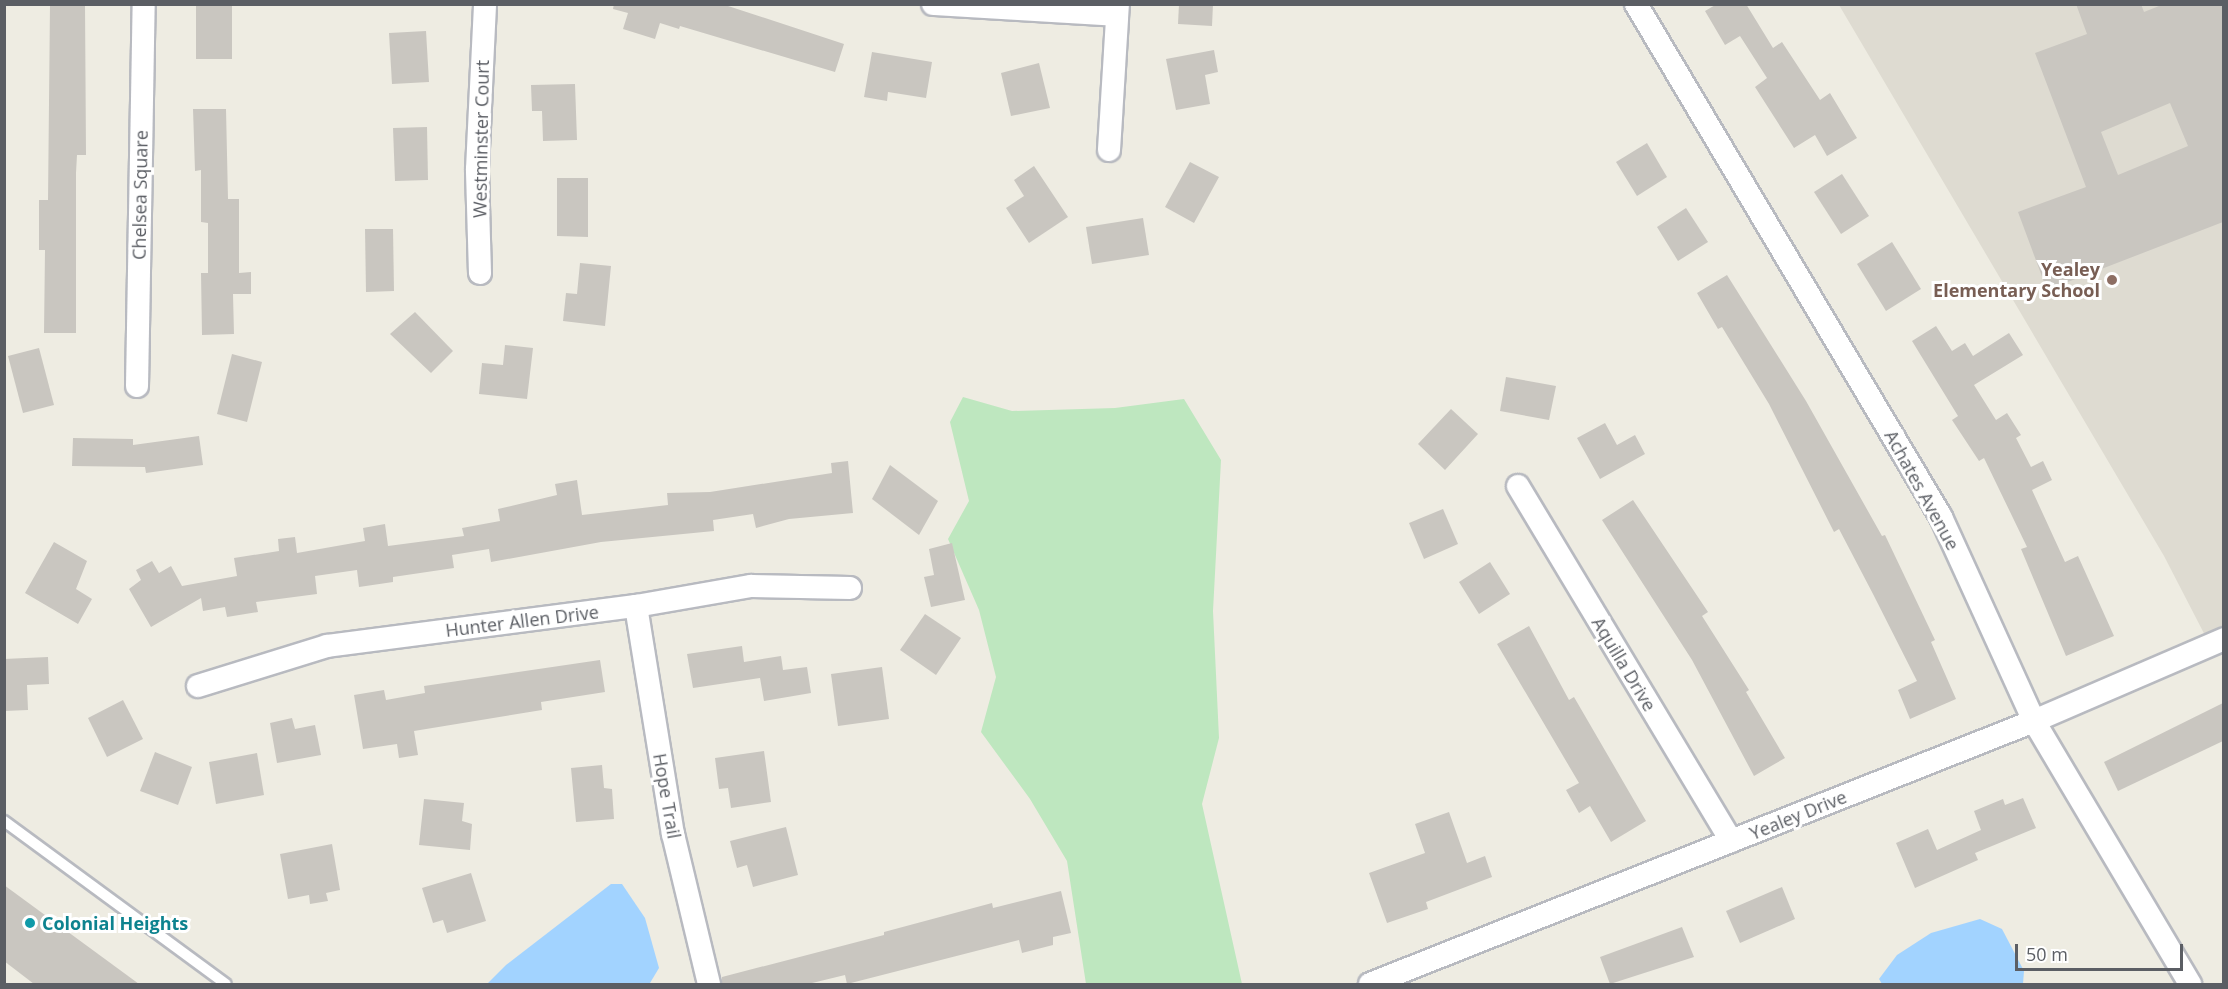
<!DOCTYPE html>
<html>
<head>
<meta charset="utf-8">
<style>
	body { margin:0 }
	#map { position:relative; width:2228px; height:989px; overflow:hidden; background:#eeece2; font-family:"Open Sans",sans-serif }
	div>[style] { position:absolute }
	.education>* { inset:0; background:#dedbd1 }
	.green>* { inset:0; background:#bee7bf }
	.water>* { inset:0; background:#a2d3ff }
	.building>* { inset:0; background:#c9c6c0 }
	.roads { filter:drop-shadow(2px 0 #b8bac0) drop-shadow(-2px 0 #b8bac0) drop-shadow(0 2px #b8bac0) drop-shadow(0 -2px #b8bac0) }
	.lane>* { height:10px; margin:-5px; padding:0 5px; transform-origin:5px; border-radius:5px; background:#fff }
	.street>* { height:22px; margin:-11px; padding:0 11px; transform-origin:11px; border-radius:11px; background:#fff }
	.dots>* { width:16px; height:16px; translate:-50% -50%; box-sizing:border-box; border:3px solid #fff; border-radius:50% }
	span { translate:-50% -50%; white-space:nowrap; text-align:center; line-height:1.15; -webkit-text-stroke:6px #fff; paint-order:stroke }
	.street-label { font-size:18px; color:#5b5e64 }
	.education-label { font-size:18px; color:#785e54; font-weight:700 }
	.right { translate:-100% -50%; text-align:right }
	.culture-label { font-size:18px; color:#0d838f; font-weight:700 }
	.left { translate:0 -50%; text-align:left }
	.frame { position:absolute; inset:0; border:6px solid #5b5e64; pointer-events:none }
	.scale { position:absolute; left:2015px; top:944px; width:168px; height:27px; box-sizing:border-box; border:3px solid #5b5e64; border-top:0; padding-left:8px; font-size:18px; line-height:21px; white-space:nowrap; color:#5b5e64; -webkit-text-stroke:4px #fff; paint-order:stroke }
</style>
</head>
<body>
<div id="map">
	<div class="education">
		<div style="clip-path:polygon(1839px 5px,2223px 5px,2223px 639px,2210px 645px,2164px 556px)"></div>
	</div>
	<div class="green">
		<div style="clip-path:polygon(963px 397px,1012px 411px,1115px 408px,1184px 399px,1221px 460px,1213px 611px,1219px 738px,1202px 804px,1242px 984px,1086px 984px,1067px 861px,1030px 799px,981px 732px,996px 677px,979px 610px,948px 539px,969px 501px,950px 422px)"></div>
	</div>
	<div class="water">
		<div style="clip-path:polygon(611px 884px,622px 884px,645px 918px,659px 968px,650px 983px,487px 984px,506px 965px)"></div>
		<div style="clip-path:polygon(1980px 919px,2002px 929px,2024px 971px,2023px 984px,1882px 984px,1879px 979px,1897px 955px,1931px 933px)"></div>
	</div>
	<div class="building">
		<div style="clip-path:polygon(50px 4px,85px 4px,86px 155px,77px 155px,76px 173px,76px 333px,44px 333px,45px 250px,39px 250px,39px 200px,48px 200px)"></div>
		<div style="clip-path:polygon(196px 4px,232px 4px,232px 59px,196px 59px)"></div>
		<div style="clip-path:polygon(614px 4px,722px 4px,844px 44px,835px 72px,680px 26px,679px 29px,660px 23px,655px 39px,623px 29px,628px 13px,613px 9px)"></div>
		<div style="clip-path:polygon(1179px 4px,1213px 4px,1212px 26px,1178px 24px)"></div>
		<div style="clip-path:polygon(1717px 4px,1746px 4px,1773px 48px,1782px 42px,1820px 100px,1830px 93px,1857px 138px,1827px 156px,1815px 135px,1794px 148px,1755px 87px,1767px 78px,1740px 36px,1725px 45px,1705px 11px)"></div>
		<div style="clip-path:polygon(evenodd,2076px 4px,2141px 4px,2144px 12px,2164px 4px,2223px 4px,2223px 222px,2047px 290px,2018px 212px,2086px 187px,2035px 53px,2087px 34px,2076px 4px,2170px 103px,2188px 146px,2118px 175px,2101px 132px,2170px 103px)"></div>
		<div style="clip-path:polygon(426px 31px,429px 82px,392px 84px,389px 33px)"></div>
		<div style="clip-path:polygon(1214px 50px,1218px 72px,1205px 75px,1210px 104px,1176px 110px,1166px 59px)"></div>
		<div style="clip-path:polygon(872px 52px,932px 62px,926px 98px,888px 92px,887px 101px,864px 97px)"></div>
		<div style="clip-path:polygon(1039px 63px,1050px 108px,1011px 116px,1001px 73px)"></div>
		<div style="clip-path:polygon(575px 84px,577px 140px,543px 141px,542px 111px,532px 111px,531px 85px)"></div>
		<div style="clip-path:polygon(193px 109px,226px 109px,228px 199px,239px 199px,239px 273px,251px 272px,251px 294px,233px 294px,234px 334px,202px 335px,201px 273px,208px 273px,208px 223px,201px 222px,201px 170px,195px 171px)"></div>
		<div style="clip-path:polygon(427px 127px,428px 180px,395px 181px,393px 128px)"></div>
		<div style="clip-path:polygon(1647px 143px,1667px 177px,1637px 196px,1616px 162px)"></div>
		<div style="clip-path:polygon(1190px 162px,1219px 177px,1194px 223px,1165px 207px)"></div>
		<div style="clip-path:polygon(1034px 166px,1068px 217px,1029px 243px,1006px 208px,1024px 196px,1014px 180px)"></div>
		<div style="clip-path:polygon(1842px 174px,1869px 216px,1841px 234px,1814px 192px)"></div>
		<div style="clip-path:polygon(557px 178px,588px 178px,588px 237px,557px 236px)"></div>
		<div style="clip-path:polygon(1686px 208px,1708px 242px,1678px 261px,1657px 227px)"></div>
		<div style="clip-path:polygon(1143px 218px,1149px 255px,1092px 264px,1086px 227px)"></div>
		<div style="clip-path:polygon(365px 229px,393px 229px,394px 291px,366px 292px)"></div>
		<div style="clip-path:polygon(1892px 242px,1921px 289px,1886px 311px,1857px 264px)"></div>
		<div style="clip-path:polygon(580px 263px,611px 266px,605px 326px,563px 321px,566px 293px,577px 294px)"></div>
		<div style="clip-path:polygon(1727px 275px,1806px 401px,1882px 536px,1885px 535px,1935px 640px,1931px 642px,1956px 699px,1910px 719px,1898px 690px,1917px 681px,1873px 594px,1839px 529px,1834px 532px,1769px 404px,1722px 327px,1718px 329px,1697px 293px)"></div>
		<div style="clip-path:polygon(415px 312px,453px 351px,431px 373px,390px 334px)"></div>
		<div style="clip-path:polygon(1936px 326px,1952px 351px,1965px 343px,1973px 356px,2009px 333px,2023px 355px,1974px 385px,1996px 420px,2007px 413px,2021px 435px,2016px 438px,2031px 467px,2043px 461px,2052px 480px,2032px 490px,2065px 562px,2078px 556px,2114px 636px,2066px 656px,2021px 549px,2027px 547px,1984px 458px,1979px 461px,1952px 420px,1958px 416px,1912px 341px)"></div>
		<div style="clip-path:polygon(505px 345px,533px 348px,527px 399px,479px 394px,482px 363px,503px 365px)"></div>
		<div style="clip-path:polygon(39px 348px,54px 405px,23px 413px,8px 356px)"></div>
		<div style="clip-path:polygon(232px 354px,262px 362px,247px 422px,217px 414px)"></div>
		<div style="clip-path:polygon(1506px 377px,1556px 386px,1549px 420px,1500px 411px)"></div>
		<div style="clip-path:polygon(1451px 409px,1478px 434px,1445px 470px,1418px 444px)"></div>
		<div style="clip-path:polygon(1605px 423px,1617px 445px,1635px 435px,1645px 454px,1600px 479px,1577px 438px)"></div>
		<div style="clip-path:polygon(199px 436px,203px 465px,146px 473px,145px 467px,72px 466px,73px 438px,133px 439px,133px 445px)"></div>
		<div style="clip-path:polygon(848px 461px,853px 513px,789px 519px,756px 528px,753px 514px,713px 520px,714px 531px,601px 542px,491px 562px,489px 549px,452px 555px,454px 568px,393px 577px,393px 582px,359px 587px,357px 570px,315px 576px,317px 594px,256px 602px,258px 612px,227px 617px,225px 607px,203px 611px,201px 598px,151px 627px,129px 589px,141px 580px,136px 570px,152px 561px,159px 573px,171px 566px,182px 586px,237px 576px,234px 558px,279px 551px,278px 539px,295px 537px,297px 553px,365px 541px,363px 528px,385px 524px,388px 546px,464px 536px,462px 528px,500px 521px,498px 509px,557px 495px,555px 484px,577px 480px,582px 515px,668px 505px,667px 493px,710px 492px,832px 473px,831px 463px)"></div>
		<div style="clip-path:polygon(890px 465px,938px 501px,919px 535px,872px 499px)"></div>
		<div style="clip-path:polygon(1633px 500px,1708px 612px,1702px 616px,1749px 690px,1746px 692px,1785px 758px,1754px 776px,1692px 660px,1602px 520px)"></div>
		<div style="clip-path:polygon(1443px 509px,1458px 544px,1424px 559px,1409px 523px)"></div>
		<div style="clip-path:polygon(54px 542px,87px 561px,76px 589px,92px 599px,78px 624px,25px 593px)"></div>
		<div style="clip-path:polygon(952px 543px,965px 600px,931px 607px,924px 577px,934px 575px,929px 549px)"></div>
		<div style="clip-path:polygon(1490px 562px,1510px 594px,1479px 614px,1459px 582px)"></div>
		<div style="clip-path:polygon(925px 614px,961px 638px,936px 675px,900px 650px)"></div>
		<div style="clip-path:polygon(1529px 626px,1569px 700px,1574px 697px,1646px 821px,1611px 842px,1590px 806px,1579px 813px,1566px 790px,1579px 783px,1497px 644px)"></div>
		<div style="clip-path:polygon(742px 646px,744px 662px,781px 656px,783px 670px,807px 667px,811px 693px,764px 701px,760px 678px,693px 688px,687px 654px)"></div>
		<div style="clip-path:polygon(48px 657px,49px 684px,27px 685px,28px 710px,4px 711px,4px 659px)"></div>
		<div style="clip-path:polygon(600px 660px,605px 692px,541px 702px,542px 710px,414px 731px,418px 755px,399px 758px,397px 744px,363px 749px,354px 695px,384px 690px,386px 700px,425px 693px,424px 686px)"></div>
		<div style="clip-path:polygon(882px 667px,889px 719px,838px 726px,831px 674px)"></div>
		<div style="clip-path:polygon(123px 700px,143px 739px,107px 757px,88px 718px)"></div>
		<div style="clip-path:polygon(2223px 703px,2223px 741px,2118px 791px,2104px 762px)"></div>
		<div style="clip-path:polygon(292px 718px,295px 729px,315px 725px,321px 755px,277px 763px,270px 723px)"></div>
		<div style="clip-path:polygon(764px 751px,771px 802px,731px 808px,728px 788px,719px 789px,715px 758px)"></div>
		<div style="clip-path:polygon(155px 752px,192px 767px,178px 805px,140px 791px)"></div>
		<div style="clip-path:polygon(257px 753px,264px 795px,216px 804px,209px 762px)"></div>
		<div style="clip-path:polygon(602px 765px,604px 788px,612px 789px,614px 819px,576px 822px,571px 768px)"></div>
		<div style="clip-path:polygon(2023px 798px,2036px 828px,1975px 853px,1978px 860px,1915px 888px,1896px 843px,1928px 829px,1937px 850px,1981px 830px,1974px 811px,2003px 799px,2005px 805px)"></div>
		<div style="clip-path:polygon(424px 799px,464px 803px,462px 821px,472px 824px,470px 850px,419px 845px)"></div>
		<div style="clip-path:polygon(1449px 812px,1467px 863px,1485px 856px,1492px 877px,1426px 902px,1428px 909px,1387px 923px,1369px 873px,1425px 853px,1415px 824px)"></div>
		<div style="clip-path:polygon(786px 827px,798px 875px,753px 887px,747px 865px,737px 868px,730px 841px)"></div>
		<div style="clip-path:polygon(332px 844px,340px 890px,326px 893px,328px 901px,310px 904px,309px 895px,288px 899px,280px 854px)"></div>
		<div style="clip-path:polygon(471px 873px,486px 921px,447px 933px,443px 920px,433px 923px,422px 888px)"></div>
		<div style="clip-path:polygon(4px 885px,139px 984px,34px 984px,4px 961px)"></div>
		<div style="clip-path:polygon(1782px 887px,1795px 919px,1740px 943px,1726px 911px)"></div>
		<div style="clip-path:polygon(1061px 891px,1071px 933px,1053px 937px,1053px 945px,1022px 953px,1019px 940px,847px 984px,845px 975px,808px 984px,722px 984px,722px 977px,884px 935px,884px 932px,992px 903px,993px 908px)"></div>
		<div style="clip-path:polygon(1682px 927px,1694px 957px,1610px 984px,1600px 957px)"></div>
	</div>
	<div class="roads">
		<div class="lane">
			<div style="left:4px;top:821px;width:275px;rotate:36.3deg"></div>
		</div>
		<div class="street">
			<div style="left:933px;top:4px;width:184px;rotate:3.4deg"></div>
			<div style="left:1636px;top:4px;width:597px;rotate:59.27deg"></div>
			<div style="left:1941px;top:517px;width:224px;rotate:65.5deg"></div>
			<div style="left:2034px;top:721px;width:306px;rotate:59.3deg"></div>
			<div style="left:1109px;top:150px;width:146px;rotate:-86.5deg"></div>
			<div style="left:480px;top:273px;width:104px;rotate:-91.7deg"></div>
			<div style="left:477px;top:169px;width:165px;rotate:-87.2deg"></div>
			<div style="left:137px;top:386px;width:382px;rotate:-89deg"></div>
			<div style="left:1518px;top:486px;width:414px;rotate:59deg"></div>
			<div style="left:636px;top:606px;width:231px;rotate:80.8deg"></div>
			<div style="left:673px;top:834px;width:154px;rotate:76.5deg"></div>
			<div style="left:198px;top:686px;width:135px;rotate:-17.2deg"></div>
			<div style="left:327px;top:646px;width:312px;rotate:-7.4deg"></div>
			<div style="left:636px;top:606px;width:117px;rotate:-9.9deg"></div>
			<div style="left:751px;top:586px;width:99px;rotate:1.2deg"></div>
			<div style="left:1370px;top:984px;width:714px;rotate:-21.61deg"></div>
			<div style="left:2034px;top:721px;width:207px;rotate:-23.3deg"></div>
		</div>
	</div>
	<div class="dots">
		<div style="left:2112px;top:280px;background:#8d6e63"></div>
		<div style="left:30px;top:923px;background:#0f9aa8"></div>
	</div>
	<div class="street-label">
		<span style="left:481px;top:139px;rotate:-89deg">Westminster Court</span>
		<span style="left:140px;top:195px;rotate:-89deg">Chelsea Square</span>
		<span style="left:1922px;top:490px;rotate:61deg">Achates Avenue</span>
		<span style="left:522px;top:621px;rotate:-7deg">Hunter Allen Drive</span>
		<span style="left:1624px;top:664px;rotate:59deg">Aquilla Drive</span>
		<span style="left:667px;top:796px;rotate:80deg">Hope Trail</span>
		<span style="left:1798px;top:815px;rotate:-22deg">Yealey Drive</span>
	</div>
	<div class="education-label">
		<span class="right" style="left:2100px;top:280px">Yealey<br>Elementary School</span>
	</div>
	<div class="culture-label">
		<span class="left" style="left:42px;top:923px">Colonial Heights</span>
	</div>
	<div class="frame"></div>
	<div class="scale">50 m</div>
</div>
</body>
</html>
